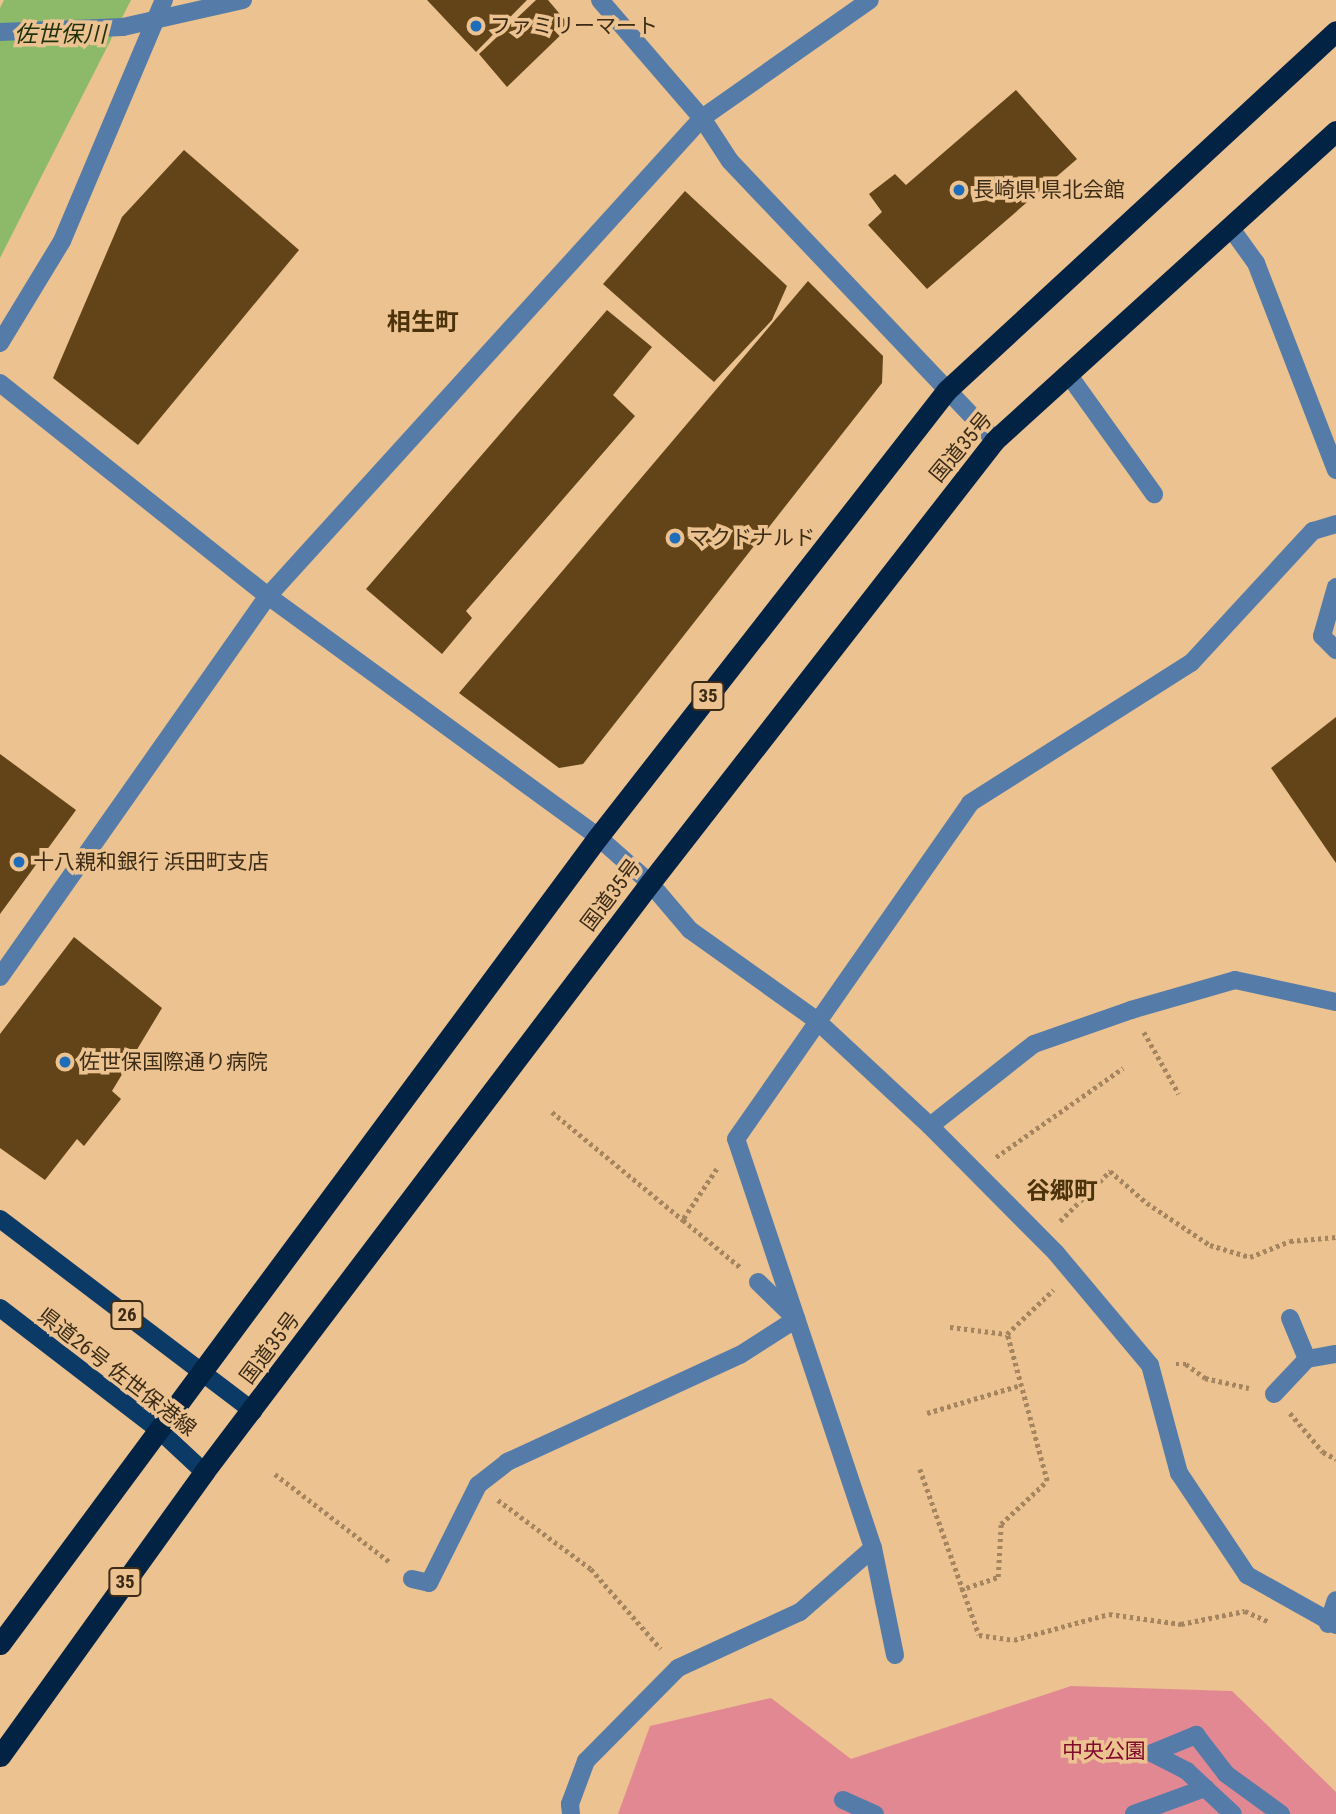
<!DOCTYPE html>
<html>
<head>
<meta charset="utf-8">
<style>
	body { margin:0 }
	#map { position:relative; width:1336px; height:1814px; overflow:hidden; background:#ebc290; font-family:"Roboto Condensed","Noto Sans JP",sans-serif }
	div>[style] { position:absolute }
	.green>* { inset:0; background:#e28893 }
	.water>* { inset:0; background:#8dba69 }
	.building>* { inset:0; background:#634419 }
	.path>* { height:4.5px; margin-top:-2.25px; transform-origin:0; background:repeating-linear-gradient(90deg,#a4855f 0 3.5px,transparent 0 7px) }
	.minor>* { height:18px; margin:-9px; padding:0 9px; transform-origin:9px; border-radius:9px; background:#557ca8 }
	.major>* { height:18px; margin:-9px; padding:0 9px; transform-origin:9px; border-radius:9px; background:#0c3a67 }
	.highway>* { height:21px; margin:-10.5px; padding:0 10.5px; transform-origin:10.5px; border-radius:10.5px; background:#032344 }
	.dots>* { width:19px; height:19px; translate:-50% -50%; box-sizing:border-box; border:4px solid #ebc290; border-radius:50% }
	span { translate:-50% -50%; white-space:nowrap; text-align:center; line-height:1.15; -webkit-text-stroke:7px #ebc290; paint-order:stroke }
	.shield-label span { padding:2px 5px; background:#ebc290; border:2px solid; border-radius:5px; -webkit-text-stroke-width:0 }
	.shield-label { font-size:19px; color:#3b2b17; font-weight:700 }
	.poi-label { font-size:21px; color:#3b2b17 }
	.left { translate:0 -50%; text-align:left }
	.street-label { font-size:21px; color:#3b2b17 }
	.park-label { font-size:21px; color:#82092e }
	.water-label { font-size:23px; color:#1e300e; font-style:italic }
	.quarter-label { font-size:24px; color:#4d330c; font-weight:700 }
</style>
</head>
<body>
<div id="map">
	<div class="green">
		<div style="clip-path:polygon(1071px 1686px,1232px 1691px,1336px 1792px,1336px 1814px,618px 1814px,650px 1726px,771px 1698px,851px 1759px)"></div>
	</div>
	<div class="water">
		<div style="clip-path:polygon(4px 0,131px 0,0 258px,0 8px)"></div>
	</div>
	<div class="building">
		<div style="clip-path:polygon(427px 0,527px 0,476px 52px)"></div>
		<div style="clip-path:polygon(536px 0,548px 0,570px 26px,507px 87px,479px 54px)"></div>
		<div style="clip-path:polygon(1016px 90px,1077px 159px,927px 289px,868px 225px,882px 212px,869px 194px,895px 174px,906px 185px)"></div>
		<div style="clip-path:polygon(184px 150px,299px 250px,138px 445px,53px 378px,122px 217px)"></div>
		<div style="clip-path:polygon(685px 191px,787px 286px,772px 320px,714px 382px,603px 284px)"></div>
		<div style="clip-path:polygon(808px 281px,883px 356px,882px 383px,583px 764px,559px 768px,459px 693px)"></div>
		<div style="clip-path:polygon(607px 310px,652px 347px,613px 395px,635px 416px,466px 611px,472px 618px,442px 654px,366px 589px)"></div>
		<div style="clip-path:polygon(1336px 717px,1336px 863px,1271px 768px)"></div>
		<div style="clip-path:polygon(0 754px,76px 810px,0 914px)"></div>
		<div style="clip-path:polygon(74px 937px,162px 1008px,112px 1091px,121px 1099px,84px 1146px,77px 1139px,45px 1180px,0 1148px,0 1034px)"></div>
	</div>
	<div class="path">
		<div style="left:1144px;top:1032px;width:71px;rotate:60.6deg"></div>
		<div style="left:552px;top:1112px;width:170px;rotate:39.5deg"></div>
		<div style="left:996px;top:1157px;width:155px;rotate:-35deg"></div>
		<div style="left:717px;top:1169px;width:61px;rotate:123.7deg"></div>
		<div style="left:683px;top:1220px;width:74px;rotate:39.5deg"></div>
		<div style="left:1060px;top:1221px;width:71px;rotate:-45deg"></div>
		<div style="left:1110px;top:1171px;width:49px;rotate:40.9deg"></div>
		<div style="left:1147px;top:1203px;width:76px;rotate:33.7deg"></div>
		<div style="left:1210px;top:1245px;width:42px;rotate:16.7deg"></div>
		<div style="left:1250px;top:1257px;width:43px;rotate:-21.8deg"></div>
		<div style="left:1290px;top:1241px;width:46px;rotate:-5deg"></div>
		<div style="left:950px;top:1327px;width:57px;rotate:7deg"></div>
		<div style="left:1176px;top:1364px;width:10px"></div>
		<div style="left:1186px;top:1364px;width:24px;rotate:36deg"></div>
		<div style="left:1205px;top:1378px;width:45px;rotate:12.8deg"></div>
		<div style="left:927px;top:1413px;width:98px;rotate:-16.6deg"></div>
		<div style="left:1290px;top:1413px;width:51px;rotate:49.8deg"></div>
		<div style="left:1323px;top:1452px;width:15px;rotate:28deg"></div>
		<div style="left:920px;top:1469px;width:176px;rotate:70.4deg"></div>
		<div style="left:979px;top:1635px;width:35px;rotate:8deg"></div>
		<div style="left:1014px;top:1640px;width:98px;rotate:-15.3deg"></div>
		<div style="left:1109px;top:1614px;width:73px;rotate:7.9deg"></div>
		<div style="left:1181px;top:1624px;width:65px;rotate:-11.5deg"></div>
		<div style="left:1245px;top:1611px;width:27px;rotate:24deg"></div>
		<div style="left:275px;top:1474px;width:146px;rotate:37.5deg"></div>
		<div style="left:498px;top:1500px;width:116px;rotate:36.6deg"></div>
		<div style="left:591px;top:1569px;width:106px;rotate:48.8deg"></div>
		<div style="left:960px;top:1590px;width:40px;rotate:-18.9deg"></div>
		<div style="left:998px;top:1577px;width:53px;rotate:-86.8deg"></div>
		<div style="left:1001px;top:1524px;width:63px;rotate:-43.1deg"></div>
		<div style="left:1047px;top:1481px;width:152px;rotate:-105.2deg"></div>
		<div style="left:1007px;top:1334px;width:64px;rotate:-43.7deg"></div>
	</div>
	<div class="minor">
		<div style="left:600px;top:0;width:156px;rotate:49.2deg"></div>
		<div style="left:702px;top:118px;width:51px;rotate:56.9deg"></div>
		<div style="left:730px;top:161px;width:385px;rotate:46.5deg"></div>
		<div style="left:0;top:32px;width:123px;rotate:-2.3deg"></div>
		<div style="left:123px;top:27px;width:123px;rotate:-12.7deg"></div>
		<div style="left:1230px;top:227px;width:44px;rotate:54.2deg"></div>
		<div style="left:1256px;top:263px;width:222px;rotate:68.9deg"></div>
		<div style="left:0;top:343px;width:119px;rotate:-58.7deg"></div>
		<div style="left:62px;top:241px;width:262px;rotate:-67.1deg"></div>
		<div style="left:1068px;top:374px;width:148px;rotate:54.4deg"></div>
		<div style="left:0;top:383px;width:342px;rotate:38.5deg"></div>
		<div style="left:268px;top:596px;width:409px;rotate:36.1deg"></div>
		<div style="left:598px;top:837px;width:69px;rotate:41.5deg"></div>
		<div style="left:650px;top:883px;width:62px;rotate:49.6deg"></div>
		<div style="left:690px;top:930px;width:153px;rotate:35.5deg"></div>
		<div style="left:815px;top:1019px;width:157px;rotate:42.9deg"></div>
		<div style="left:930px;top:1126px;width:179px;rotate:45.2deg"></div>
		<div style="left:1056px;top:1253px;width:146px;rotate:50deg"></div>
		<div style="left:1150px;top:1365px;width:112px;rotate:75deg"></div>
		<div style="left:1179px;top:1473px;width:123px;rotate:56.3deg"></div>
		<div style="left:1247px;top:1575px;width:102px;rotate:29.3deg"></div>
		<div style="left:1336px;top:587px;width:51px;rotate:105.9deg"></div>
		<div style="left:1322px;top:636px;width:20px;rotate:45deg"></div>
		<div style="left:0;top:977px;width:466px;rotate:-54.9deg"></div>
		<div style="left:268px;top:596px;width:646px;rotate:-47.76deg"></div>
		<div style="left:702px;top:118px;width:205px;rotate:-35.1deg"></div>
		<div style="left:930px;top:1126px;width:132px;rotate:-38.3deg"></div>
		<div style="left:1034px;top:1044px;width:103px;rotate:-19.3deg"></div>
		<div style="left:1131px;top:1010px;width:108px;rotate:-16.1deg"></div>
		<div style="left:1235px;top:980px;width:103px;rotate:12.3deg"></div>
		<div style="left:1290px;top:1318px;width:44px;rotate:67.5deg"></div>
		<div style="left:1274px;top:1394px;width:48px;rotate:-46.7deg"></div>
		<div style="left:1307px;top:1359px;width:29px;rotate:-10deg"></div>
		<div style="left:412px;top:1579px;width:17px;rotate:13deg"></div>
		<div style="left:429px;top:1583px;width:110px;rotate:-63.4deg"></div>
		<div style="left:478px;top:1485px;width:37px;rotate:-38deg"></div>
		<div style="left:507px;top:1462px;width:256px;rotate:-24.7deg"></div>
		<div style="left:740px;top:1355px;width:67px;rotate:-32.7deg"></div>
		<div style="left:796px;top:1319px;width:53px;rotate:-135.8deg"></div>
		<div style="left:1328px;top:1624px;width:25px;rotate:-72deg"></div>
		<div style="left:895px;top:1655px;width:109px;rotate:-101.6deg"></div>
		<div style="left:873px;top:1548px;width:431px;rotate:-108.5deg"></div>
		<div style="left:736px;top:1139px;width:409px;rotate:-55.1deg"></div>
		<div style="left:970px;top:803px;width:262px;rotate:-32.4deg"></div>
		<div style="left:1191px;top:663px;width:180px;rotate:-47.3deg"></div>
		<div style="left:1313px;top:531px;width:24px;rotate:-17deg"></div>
		<div style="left:1205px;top:1788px;width:25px;rotate:-137deg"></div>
		<div style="left:1187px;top:1771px;width:39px;rotate:-153deg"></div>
		<div style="left:1152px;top:1753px;width:48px;rotate:-22.2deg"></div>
		<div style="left:1196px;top:1735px;width:49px;rotate:52.4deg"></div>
		<div style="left:1226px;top:1774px;width:68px;rotate:36deg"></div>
		<div style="left:843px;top:1800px;width:35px;rotate:24deg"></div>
		<div style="left:571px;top:1814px;width:10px;rotate:-96deg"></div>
		<div style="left:570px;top:1804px;width:46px;rotate:-69.6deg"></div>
		<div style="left:586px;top:1761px;width:131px;rotate:-45.3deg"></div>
		<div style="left:678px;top:1668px;width:134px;rotate:-24.7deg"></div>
		<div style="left:800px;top:1612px;width:97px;rotate:-41.2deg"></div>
		<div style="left:1134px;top:1814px;width:76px;rotate:-20.1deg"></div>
		<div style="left:1205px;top:1788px;width:38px;rotate:43deg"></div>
	</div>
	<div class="major">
		<div style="left:0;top:1219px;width:318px;rotate:37.2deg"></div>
		<div style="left:0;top:1308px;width:200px;rotate:37.5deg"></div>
		<div style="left:159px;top:1430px;width:62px;rotate:43deg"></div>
	</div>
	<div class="highway">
		<div style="left:0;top:1644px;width:1004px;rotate:-53.46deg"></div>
		<div style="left:598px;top:837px;width:567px;rotate:-52.02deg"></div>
		<div style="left:947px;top:390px;width:529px;rotate:-42.7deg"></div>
		<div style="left:0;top:1756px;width:350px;rotate:-54.3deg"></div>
		<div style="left:204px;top:1472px;width:739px;rotate:-52.87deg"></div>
		<div style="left:650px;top:883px;width:561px;rotate:-52.09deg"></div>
		<div style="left:995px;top:440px;width:460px;rotate:-42.2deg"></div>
	</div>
	<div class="dots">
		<div style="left:476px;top:26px;background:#1d6dbb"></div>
		<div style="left:959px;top:190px;background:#1d6dbb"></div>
		<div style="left:675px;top:538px;background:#1d6dbb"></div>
		<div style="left:19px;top:862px;background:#1d6dbb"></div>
		<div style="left:65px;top:1062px;background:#1d6dbb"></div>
	</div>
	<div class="shield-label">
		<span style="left:708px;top:696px">35</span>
		<span style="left:127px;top:1315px">26</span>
		<span style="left:125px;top:1582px">35</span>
	</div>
	<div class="poi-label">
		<span class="left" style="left:490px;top:26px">ファミリーマート</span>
		<span class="left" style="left:973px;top:190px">長崎県 県北会館</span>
		<span class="left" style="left:689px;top:538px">マクドナルド</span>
		<span class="left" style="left:33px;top:862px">十八親和銀行 浜田町支店</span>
		<span class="left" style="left:79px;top:1062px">佐世保国際通り病院</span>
	</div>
	<div class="street-label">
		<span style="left:961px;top:447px;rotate:-50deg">国道35号</span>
		<span style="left:611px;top:895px;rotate:-53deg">国道35号</span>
		<span style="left:270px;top:1348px;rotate:-53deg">国道35号</span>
		<span style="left:117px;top:1372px;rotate:38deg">県道26号 佐世保港線</span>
	</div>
	<div class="park-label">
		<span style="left:1104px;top:1751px">中央公園</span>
	</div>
	<div class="water-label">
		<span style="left:60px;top:35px">佐世保川</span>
	</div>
	<div class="quarter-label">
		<span style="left:423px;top:323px">相生町</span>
		<span style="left:1062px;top:1192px">谷郷町</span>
	</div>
</div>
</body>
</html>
